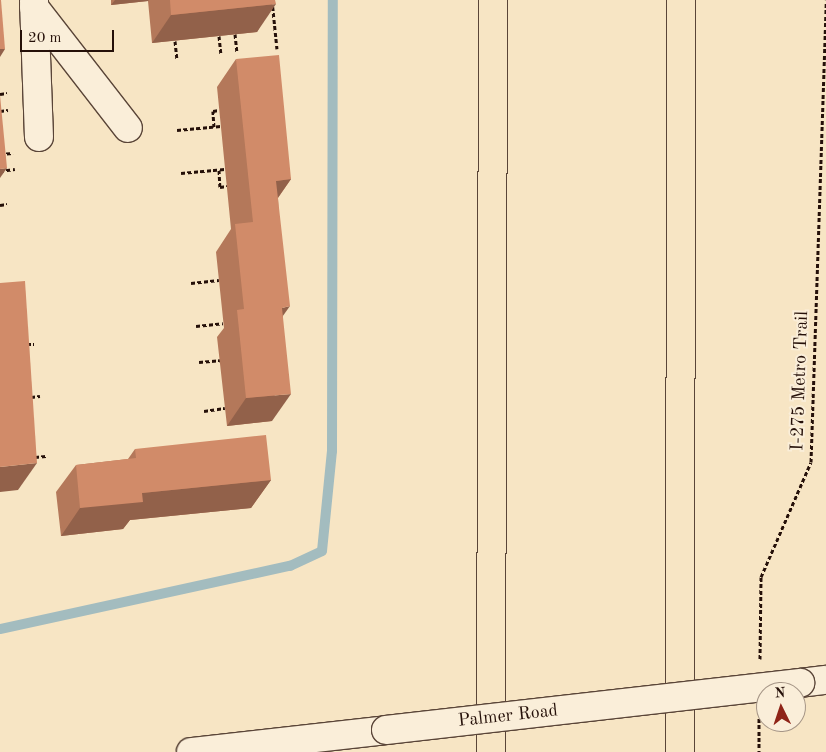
<!DOCTYPE html>
<html>
<head>
<meta charset="utf-8">
<style>
	body { margin:0 }
	#map { position:relative; width:826px; height:752px; overflow:hidden; background:#f7e5c4; font-family:"Old Standard TT",serif }
	div>[style] { position:absolute }
	.stream>* { height:10px; margin:-5px; padding:0 5px; transform-origin:5px; border-radius:5px; background:#a3bcbf }
	.path>* { height:3px; margin-top:-1.5px; transform-origin:0; background:repeating-linear-gradient(90deg,#251009 0 4px,transparent 0 6.5px) }
	.roads { filter:drop-shadow(1px 0 #5a4538) drop-shadow(-1px 0 #5a4538) drop-shadow(0 1px #5a4538) drop-shadow(0 -1px #5a4538) }
	.minor>* { height:28px; margin:-14px; padding:0 14px; transform-origin:14px; border-radius:14px; background:#faeed9 }
	.highway>* { height:28px; margin:-14px; padding:0 14px; transform-origin:14px; border-radius:14px; background:#f7e5c4 }
	.bridges { filter:drop-shadow(1px 0 #5a4538) drop-shadow(-1px 0 #5a4538) drop-shadow(0 1px #5a4538) drop-shadow(0 -1px #5a4538) }
	.minor-bridge>* { height:28px; margin:-14px; padding:0 14px; transform-origin:14px; border-radius:14px; background:#faeed9 }
	.wall>* { inset:0; background:#b4785a }
	.shaded-wall>* { inset:0; background:#92614a }
	.building>* { inset:0; background:#d18b69 }
	span { translate:-50% -50%; white-space:nowrap; text-align:center; line-height:1.15; -webkit-text-stroke:4px #faeed9; paint-order:stroke }
	.street-label { font-size:18px; color:#251009 }
	.north { position:absolute; left:756px; top:682px; width:50px; height:50px; box-sizing:border-box; background:#faeed9; border:1px solid #a59586; border-radius:50%; rotate:356deg; font-size:14px; font-weight:700; line-height:20px; text-align:center; color:#251009 }
	.north::after { content:''; display:block; margin:auto; width:18px; height:22px; background:#8f2418; clip-path:polygon(50% 0,100% 100%,50% 72%,0 100%) }
	.scale { position:absolute; left:20px; top:30px; width:94px; height:22px; box-sizing:border-box; border:2px solid #251009; border-top:0; padding-left:6px; font-size:15px; line-height:18px; white-space:nowrap; color:#251009; -webkit-text-stroke:4px #faeed9; paint-order:stroke }
</style>
</head>
<body>
<div id="map">
	<div class="stream">
		<div style="left:0;top:629px;width:297px;rotate:-12.3deg"></div>
		<div style="left:290px;top:566px;width:35px;rotate:-25deg"></div>
		<div style="left:322px;top:551px;width:100px;rotate:-84.3deg"></div>
		<div style="left:332px;top:451px;width:451px;rotate:-89.9deg"></div>
	</div>
	<div class="path">
		<div style="left:272px;top:0;width:49px;rotate:84.2deg"></div>
		<div style="left:235px;top:34px;width:19px;rotate:84deg"></div>
		<div style="left:219px;top:36px;width:19px;rotate:84deg"></div>
		<div style="left:175px;top:41px;width:18px;rotate:84deg"></div>
		<div style="left:0;top:94px;width:7px;rotate:-8deg"></div>
		<div style="left:0;top:111px;width:8px;rotate:-7deg"></div>
		<div style="left:214px;top:127px;width:16px;rotate:-94deg"></div>
		<div style="left:213px;top:111px;width:6px;rotate:-9deg"></div>
		<div style="left:177px;top:130px;width:44px;rotate:-5.2deg"></div>
		<div style="left:0;top:154px;width:13px;rotate:-4deg"></div>
		<div style="left:219px;top:170px;width:17px;rotate:87deg"></div>
		<div style="left:220px;top:187px;width:7px;rotate:-8deg"></div>
		<div style="left:0;top:171px;width:15px;rotate:-8deg"></div>
		<div style="left:181px;top:173px;width:44px;rotate:-5.2deg"></div>
		<div style="left:0;top:205px;width:7px;rotate:-8deg"></div>
		<div style="left:191px;top:283px;width:28px;rotate:-6deg"></div>
		<div style="left:196px;top:326px;width:27px;rotate:-6deg"></div>
		<div style="left:27px;top:344px;width:7px"></div>
		<div style="left:199px;top:362px;width:21px;rotate:-5deg"></div>
		<div style="left:31px;top:397px;width:9px;rotate:-6deg"></div>
		<div style="left:204px;top:411px;width:21px;rotate:-8deg"></div>
		<div style="left:35px;top:457px;width:11px;rotate:-5deg"></div>
		<div style="left:760px;top:659px;width:82px;rotate:-89.3deg"></div>
		<div style="left:761px;top:577px;width:125px;rotate:-66.5deg"></div>
		<div style="left:811px;top:462px;width:462px;rotate:-88.1deg"></div>
		<div style="left:759px;top:718px;width:34px;rotate:90deg"></div>
	</div>
	<div class="roads">
		<div class="minor">
			<div style="left:34px;top:1px;width:136px;rotate:87.9deg"></div>
			<div style="left:34px;top:7px;width:153px;rotate:52.2deg"></div>
			<div style="left:800px;top:683px;width:26px;rotate:-7deg"></div>
			<div style="left:191px;top:752px;width:196px;rotate:-6.4deg"></div>
		</div>
		<div class="highway">
			<div style="left:491px;top:752px;width:752px;rotate:-89.85deg"></div>
			<div style="left:680px;top:752px;width:752px;rotate:-89.92deg"></div>
		</div>
	</div>
	<div class="bridges">
		<div class="minor-bridge">
			<div style="left:386px;top:730px;width:417px;rotate:-6.5deg"></div>
		</div>
	</div>
	<div class="wall">
		<div style="clip-path:polygon(111px 0,275px 0,257px 32px,152px 43px,148px 1px,111px 5px)"></div>
		<div style="clip-path:polygon(236px 59px,291px 179px,278px 198px,283px 316px,272px 421px,227px 426px,217px 337px,224px 328px,216px 252px,231px 229px,217px 87px)"></div>
		<div style="clip-path:polygon(135px 449px,271px 480px,251px 508px,130px 520px,123px 529px,61px 536px,56px 492px,76px 465px,128px 459px)"></div>
	</div>
	<div class="shaded-wall">
		<div style="clip-path:polygon(115px 0,149px 0,148px 1px,111px 5px)"></div>
		<div style="clip-path:polygon(276px 4px,257px 32px,152px 43px,171px 15px)"></div>
		<div style="clip-path:polygon(0 49px,5px 49px,0 57px)"></div>
		<div style="clip-path:polygon(7px 168px,0 178px,0 169px)"></div>
		<div style="clip-path:polygon(291px 179px,272px 206px,276px 181px)"></div>
		<div style="clip-path:polygon(290px 306px,270px 334px,282px 308px)"></div>
		<div style="clip-path:polygon(291px 394px,272px 421px,227px 426px,246px 398px)"></div>
		<div style="clip-path:polygon(37px 463px,18px 490px,0 492px,0 467px)"></div>
		<div style="clip-path:polygon(271px 480px,251px 508px,130px 520px,123px 529px,61px 536px,80px 508px,142px 493px)"></div>
	</div>
	<div class="building">
		<div style="clip-path:polygon(0 0,1px 0,5px 49px,0 49px)"></div>
		<div style="clip-path:polygon(170px 0,275px 0,276px 4px,171px 15px)"></div>
		<div style="clip-path:polygon(279px 55px,291px 179px,276px 181px,290px 306px,282px 308px,291px 394px,246px 398px,237px 310px,244px 309px,235px 224px,253px 222px,236px 59px)"></div>
		<div style="clip-path:polygon(0 95px,7px 168px,0 169px)"></div>
		<div style="clip-path:polygon(25px 281px,37px 463px,0 467px,0 283px)"></div>
		<div style="clip-path:polygon(266px 435px,271px 480px,142px 493px,143px 502px,80px 508px,76px 465px,136px 458px,135px 449px)"></div>
	</div>
	<div class="street-label">
		<span style="left:800px;top:381px;rotate:-88deg">I-275 Metro Trail</span>
		<span style="left:508px;top:716px;rotate:-6deg">Palmer Road</span>
	</div>
	<div class="north">N</div>
	<div class="scale">20 m</div>
</div>
</body>
</html>
